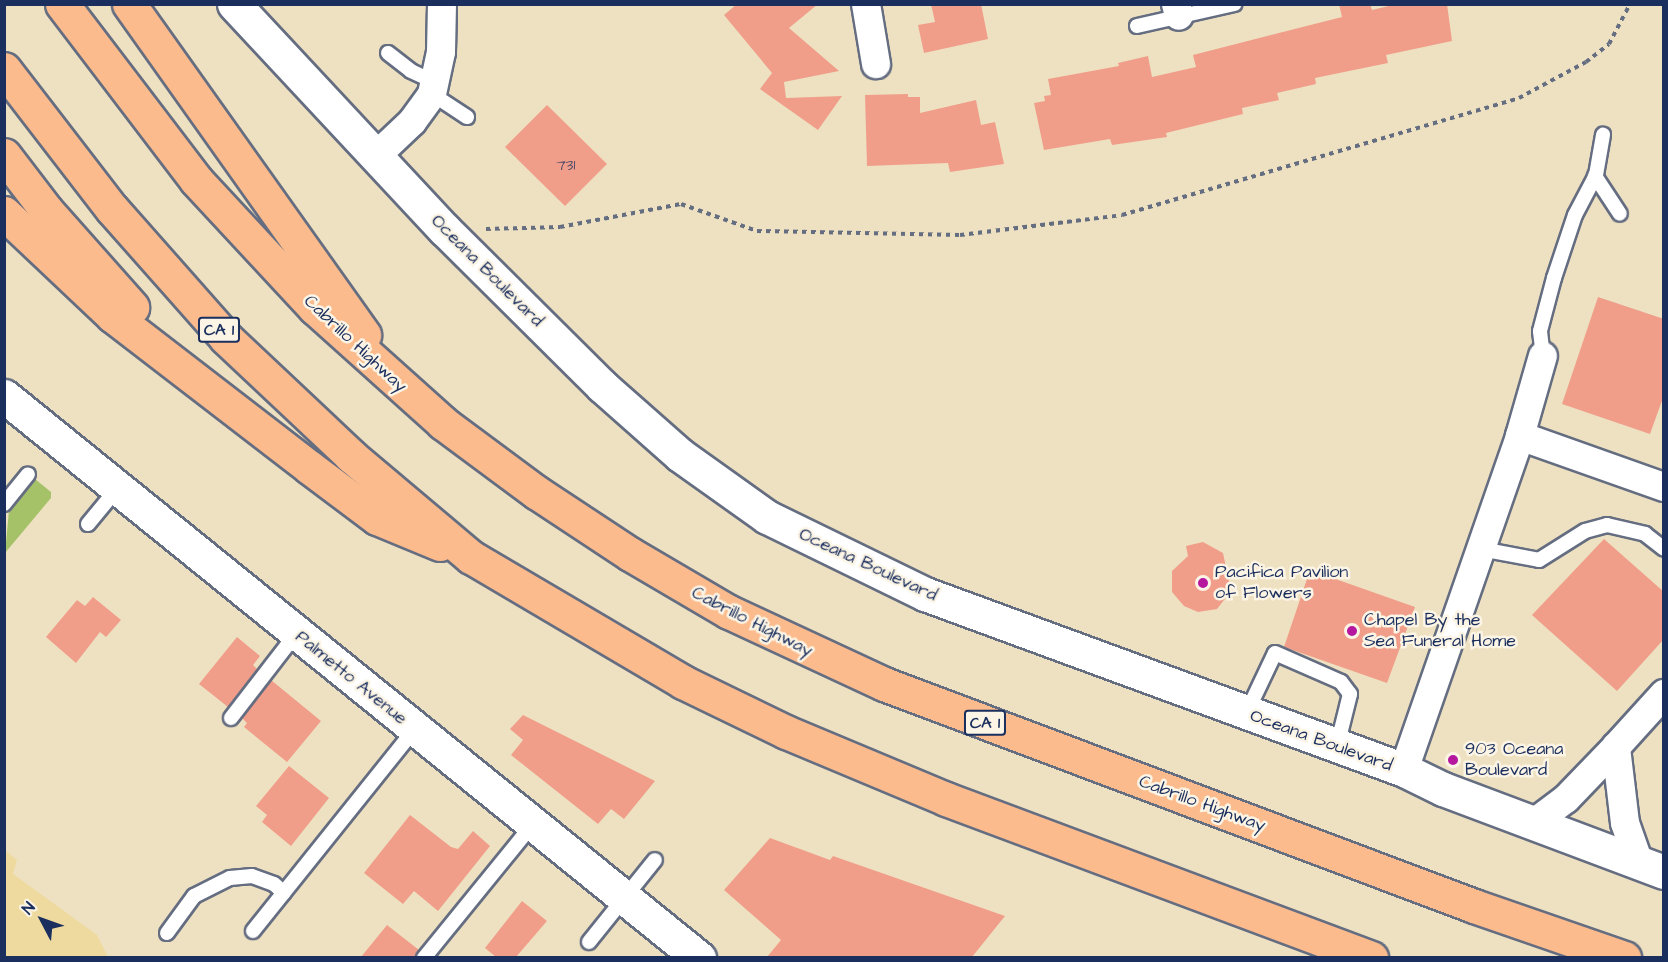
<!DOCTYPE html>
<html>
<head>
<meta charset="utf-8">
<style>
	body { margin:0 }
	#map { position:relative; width:1668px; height:962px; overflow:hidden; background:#eee1c1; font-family:"Architects Daughter",sans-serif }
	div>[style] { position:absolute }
	.green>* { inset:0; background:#a5c269 }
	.sand>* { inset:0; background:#eeda9e }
	.building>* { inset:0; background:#f09e8a }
	.path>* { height:4px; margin-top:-2px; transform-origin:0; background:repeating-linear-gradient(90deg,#656d81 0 4.5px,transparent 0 9px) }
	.roads { filter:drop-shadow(2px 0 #656d81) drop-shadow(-2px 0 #656d81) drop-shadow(0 2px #656d81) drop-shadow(0 -2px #656d81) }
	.service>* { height:14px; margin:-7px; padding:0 7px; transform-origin:7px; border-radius:7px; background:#fff }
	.minor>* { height:28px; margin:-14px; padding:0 14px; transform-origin:14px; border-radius:14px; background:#fff }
	.tertiary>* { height:33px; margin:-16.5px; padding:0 16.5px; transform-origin:16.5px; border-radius:16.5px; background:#fff }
	.motorway>* { height:33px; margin:-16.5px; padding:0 16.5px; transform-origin:16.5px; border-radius:16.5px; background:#fbbb8d }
	.dots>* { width:16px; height:16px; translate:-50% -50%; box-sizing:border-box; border:3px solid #fcf5e5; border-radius:50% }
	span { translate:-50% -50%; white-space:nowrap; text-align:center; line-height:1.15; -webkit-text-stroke:5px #fcf5e5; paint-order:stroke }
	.number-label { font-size:15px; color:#504b69 }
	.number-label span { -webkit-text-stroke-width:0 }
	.shield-label span { padding:2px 4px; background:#fcf5e5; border:2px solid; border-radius:4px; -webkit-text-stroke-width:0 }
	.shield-label { font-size:16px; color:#1b2f5e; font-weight:700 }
	.street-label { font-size:18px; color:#1b2f5e }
	.poi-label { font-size:18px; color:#1b2f5e }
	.left { translate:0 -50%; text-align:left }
	.frame { position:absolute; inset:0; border:6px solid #1b2f5e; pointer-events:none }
	.north { position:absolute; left:12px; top:890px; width:60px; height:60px; -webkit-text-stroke:4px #fcf5e5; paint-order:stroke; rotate:311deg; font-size:16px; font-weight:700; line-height:24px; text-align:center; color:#1b2f5e }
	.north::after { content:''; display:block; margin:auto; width:21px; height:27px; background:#1b2f5e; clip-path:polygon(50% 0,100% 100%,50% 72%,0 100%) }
</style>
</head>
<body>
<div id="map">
	<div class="green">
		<div style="clip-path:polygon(35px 479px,51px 492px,51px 498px,5px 553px,9px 510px)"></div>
	</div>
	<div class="sand">
		<div style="clip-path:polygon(4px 849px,17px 860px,13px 874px,97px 935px,108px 957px,5px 957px)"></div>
	</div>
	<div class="building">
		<div style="clip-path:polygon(737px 4px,818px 4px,789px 28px,839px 71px,784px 82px,786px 98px,842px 96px,818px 130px,760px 89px,772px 73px,724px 15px)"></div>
		<div style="clip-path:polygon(931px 4px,981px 4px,988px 39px,924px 53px,918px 25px,935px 22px)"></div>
		<div style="clip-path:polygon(1339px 4px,1370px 4px,1372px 10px,1397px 4px,1447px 4px,1452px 41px,1386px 55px,1388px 63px,1315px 78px,1316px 84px,1277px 93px,1279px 100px,1242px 108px,1243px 114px,1166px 133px,1167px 137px,1112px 145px,1110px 139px,1044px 150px,1034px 103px,1045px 101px,1044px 96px,1051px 95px,1048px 79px,1119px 66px,1118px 63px,1148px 56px,1152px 77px,1196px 67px,1193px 55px,1342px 17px)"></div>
		<div style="clip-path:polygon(908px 94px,908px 97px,920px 97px,920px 113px,976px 100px,981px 125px,995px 122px,1004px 164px,950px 172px,948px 163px,867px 166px,865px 95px)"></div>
		<div style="clip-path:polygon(547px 105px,607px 164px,565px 206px,505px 147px)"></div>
		<div style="clip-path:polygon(1598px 297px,1664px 319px,1664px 395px,1650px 434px,1562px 404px)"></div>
		<div style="clip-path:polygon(1604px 539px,1664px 592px,1664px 639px,1617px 691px,1532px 615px)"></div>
		<div style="clip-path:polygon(1203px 542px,1223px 553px,1231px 591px,1217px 609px,1198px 612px,1184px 606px,1172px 592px,1172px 571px,1188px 556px,1186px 546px)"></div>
		<div style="clip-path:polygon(1310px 570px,1415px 607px,1387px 683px,1284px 647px)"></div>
		<div style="clip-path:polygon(93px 597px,121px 620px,106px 637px,100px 632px,76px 663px,46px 637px,77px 600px,85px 606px)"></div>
		<div style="clip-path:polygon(237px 637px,260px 656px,253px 665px,257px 669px,228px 707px,199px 684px)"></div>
		<div style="clip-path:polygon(271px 680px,321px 721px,287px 762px,244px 727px,247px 723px,242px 718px)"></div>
		<div style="clip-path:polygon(523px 715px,655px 781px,624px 819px,611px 809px,598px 824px,511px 755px,523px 740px,510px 729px)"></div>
		<div style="clip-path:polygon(289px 766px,329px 798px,291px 846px,262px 822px,267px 815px,256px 806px)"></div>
		<div style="clip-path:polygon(410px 815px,451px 847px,458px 849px,473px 831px,490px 846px,438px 911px,414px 891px,403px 904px,364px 873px)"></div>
		<div style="clip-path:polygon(770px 838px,830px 860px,833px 856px,1005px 916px,972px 957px,767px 957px,781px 940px,724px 890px)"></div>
		<div style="clip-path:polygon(522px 901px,547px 921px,516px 957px,496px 957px,485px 948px)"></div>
		<div style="clip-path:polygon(387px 925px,419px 950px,415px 957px,361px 957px)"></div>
	</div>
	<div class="path">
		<div style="left:486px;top:229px;width:74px;rotate:-1.5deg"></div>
		<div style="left:560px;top:227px;width:123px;rotate:-10.8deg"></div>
		<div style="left:681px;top:204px;width:81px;rotate:19.6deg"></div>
		<div style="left:757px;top:231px;width:203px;rotate:1.1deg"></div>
		<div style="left:960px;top:235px;width:163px;rotate:-7deg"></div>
		<div style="left:1122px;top:215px;width:414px;rotate:-16.4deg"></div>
		<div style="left:1519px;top:98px;width:76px;rotate:-28.2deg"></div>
		<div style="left:1586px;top:62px;width:29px;rotate:-38deg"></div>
		<div style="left:1609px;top:44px;width:45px;rotate:-62.3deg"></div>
	</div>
	<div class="roads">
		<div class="service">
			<div style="left:1137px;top:26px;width:100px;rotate:-12.7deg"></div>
			<div style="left:388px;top:53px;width:29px;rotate:38deg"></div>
			<div style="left:411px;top:71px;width:26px;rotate:25deg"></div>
			<div style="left:432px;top:94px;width:42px;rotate:33.3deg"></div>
			<div style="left:1595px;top:176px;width:45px;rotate:56.7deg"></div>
			<div style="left:1543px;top:356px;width:25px;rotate:-97deg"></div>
			<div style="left:1540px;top:331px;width:55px;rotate:-75.2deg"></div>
			<div style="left:1554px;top:278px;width:66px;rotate:-71.6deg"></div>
			<div style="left:1575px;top:215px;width:45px;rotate:-62.3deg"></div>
			<div style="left:1596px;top:175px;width:41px;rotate:-80.1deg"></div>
			<div style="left:4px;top:504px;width:38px;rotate:-51deg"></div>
			<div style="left:88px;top:524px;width:45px;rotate:-50.4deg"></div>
			<div style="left:1481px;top:549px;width:59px;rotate:10.7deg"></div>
			<div style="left:1539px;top:560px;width:54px;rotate:-32.2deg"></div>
			<div style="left:1585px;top:531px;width:23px;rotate:-15deg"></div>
			<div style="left:1607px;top:525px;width:39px;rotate:13deg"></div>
			<div style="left:1645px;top:534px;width:24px;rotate:38deg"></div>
			<div style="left:1247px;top:712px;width:65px;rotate:-64.6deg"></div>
			<div style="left:1275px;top:653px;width:72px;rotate:23.7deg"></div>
			<div style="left:1341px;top:682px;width:15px;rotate:53deg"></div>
			<div style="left:1350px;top:694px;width:54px;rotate:104deg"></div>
			<div style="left:231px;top:718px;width:106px;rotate:-52.3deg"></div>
			<div style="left:253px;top:931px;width:259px;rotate:-51.3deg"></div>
			<div style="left:167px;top:933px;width:46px;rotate:-53.9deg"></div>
			<div style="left:194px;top:896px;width:40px;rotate:-26.6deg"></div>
			<div style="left:230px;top:878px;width:22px;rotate:-5deg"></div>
			<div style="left:252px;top:876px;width:23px;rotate:20deg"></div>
			<div style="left:274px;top:884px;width:13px;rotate:42deg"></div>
			<div style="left:589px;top:942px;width:105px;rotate:-51.2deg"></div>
			<div style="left:424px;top:958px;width:173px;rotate:-50.9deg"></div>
		</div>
		<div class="minor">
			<div style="left:866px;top:4px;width:61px;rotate:80.5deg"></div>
			<div style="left:1176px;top:4px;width:12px;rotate:76deg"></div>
			<div style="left:376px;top:156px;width:50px;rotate:-43.4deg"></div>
			<div style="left:412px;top:122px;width:34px;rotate:-54deg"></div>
			<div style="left:432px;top:94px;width:43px;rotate:-77.9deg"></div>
			<div style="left:441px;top:52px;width:48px;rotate:-88.8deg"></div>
			<div style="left:1520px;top:436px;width:153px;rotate:19.5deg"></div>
			<div style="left:1404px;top:770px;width:354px;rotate:-70.8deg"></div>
			<div style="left:1520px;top:436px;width:83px;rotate:-74deg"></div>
			<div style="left:1534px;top:823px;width:40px;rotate:-37deg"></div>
			<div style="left:1566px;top:799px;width:72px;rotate:-46.1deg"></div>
			<div style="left:1639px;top:863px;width:42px;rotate:-109.3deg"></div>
			<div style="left:1625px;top:823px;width:77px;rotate:-96.8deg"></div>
			<div style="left:1616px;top:747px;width:72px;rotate:-47.8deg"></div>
		</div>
		<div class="tertiary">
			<div style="left:234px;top:4px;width:309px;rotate:47deg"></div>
			<div style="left:445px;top:230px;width:221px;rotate:44.8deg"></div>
			<div style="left:602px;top:386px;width:104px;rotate:41.5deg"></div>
			<div style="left:680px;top:455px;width:107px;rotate:35.5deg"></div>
			<div style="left:767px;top:517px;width:176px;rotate:26deg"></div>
			<div style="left:925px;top:594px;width:510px;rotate:20.17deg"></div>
			<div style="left:1404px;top:770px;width:43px;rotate:26deg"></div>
			<div style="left:1443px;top:789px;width:236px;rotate:20.6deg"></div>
			<div style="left:4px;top:396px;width:894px;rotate:38.96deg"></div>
		</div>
		<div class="motorway">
			<div style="left:62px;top:4px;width:221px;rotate:52.7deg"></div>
			<div style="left:196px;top:180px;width:175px;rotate:47.1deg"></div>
			<div style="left:315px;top:308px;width:172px;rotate:41.9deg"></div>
			<div style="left:443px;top:423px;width:116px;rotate:36.6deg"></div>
			<div style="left:536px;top:492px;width:113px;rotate:33.4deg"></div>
			<div style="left:630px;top:554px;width:115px;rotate:30.4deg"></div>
			<div style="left:729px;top:612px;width:171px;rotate:24.9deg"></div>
			<div style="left:884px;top:684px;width:630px;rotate:20.62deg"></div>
			<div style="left:1474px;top:906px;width:159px;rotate:19.1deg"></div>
			<div style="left:129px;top:4px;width:406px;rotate:54.6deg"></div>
			<div style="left:4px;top:69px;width:177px;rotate:52.4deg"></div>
			<div style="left:112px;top:209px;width:172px;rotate:48.5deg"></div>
			<div style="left:226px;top:338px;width:172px;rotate:43.3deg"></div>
			<div style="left:351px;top:456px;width:157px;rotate:40.1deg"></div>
			<div style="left:471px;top:557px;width:246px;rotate:30.5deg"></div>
			<div style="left:683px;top:682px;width:114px;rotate:25.9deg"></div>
			<div style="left:786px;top:732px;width:173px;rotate:22.7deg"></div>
			<div style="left:946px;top:799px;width:454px;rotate:20.5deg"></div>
			<div style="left:4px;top:155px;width:69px;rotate:52.6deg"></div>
			<div style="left:46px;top:210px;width:130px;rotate:48.4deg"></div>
			<div style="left:4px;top:213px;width:150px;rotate:43.4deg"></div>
			<div style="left:113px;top:316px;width:247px;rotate:37.6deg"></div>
			<div style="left:309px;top:467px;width:85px;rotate:36.9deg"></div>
			<div style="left:377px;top:518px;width:68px;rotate:22.4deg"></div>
		</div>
	</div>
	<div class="dots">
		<div style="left:1203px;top:583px;background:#b5179e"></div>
		<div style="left:1352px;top:631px;background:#b5179e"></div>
		<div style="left:1453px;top:760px;background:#b5179e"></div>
	</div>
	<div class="number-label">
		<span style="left:566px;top:166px">731</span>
	</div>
	<div class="shield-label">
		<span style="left:219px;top:330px">CA 1</span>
		<span style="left:985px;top:723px">CA 1</span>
	</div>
	<div class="street-label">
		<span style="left:487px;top:271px;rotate:45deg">Oceana Boulevard</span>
		<span style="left:355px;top:344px;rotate:43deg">Cabrillo Highway</span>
		<span style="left:868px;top:565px;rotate:25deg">Oceana Boulevard</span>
		<span style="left:752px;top:622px;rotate:27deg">Cabrillo Highway</span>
		<span style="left:351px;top:678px;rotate:39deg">Palmetto Avenue</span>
		<span style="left:1321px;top:741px;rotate:20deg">Oceana Boulevard</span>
		<span style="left:1202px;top:804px;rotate:20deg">Cabrillo Highway</span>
	</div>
	<div class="poi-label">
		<span class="left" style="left:1215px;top:583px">Pacifica Pavilion<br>of Flowers</span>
		<span class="left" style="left:1364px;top:631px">Chapel By the<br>Sea Funeral Home</span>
		<span class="left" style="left:1465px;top:760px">903 Oceana<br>Boulevard</span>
	</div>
	<div class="frame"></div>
	<div class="north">N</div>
</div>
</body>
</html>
